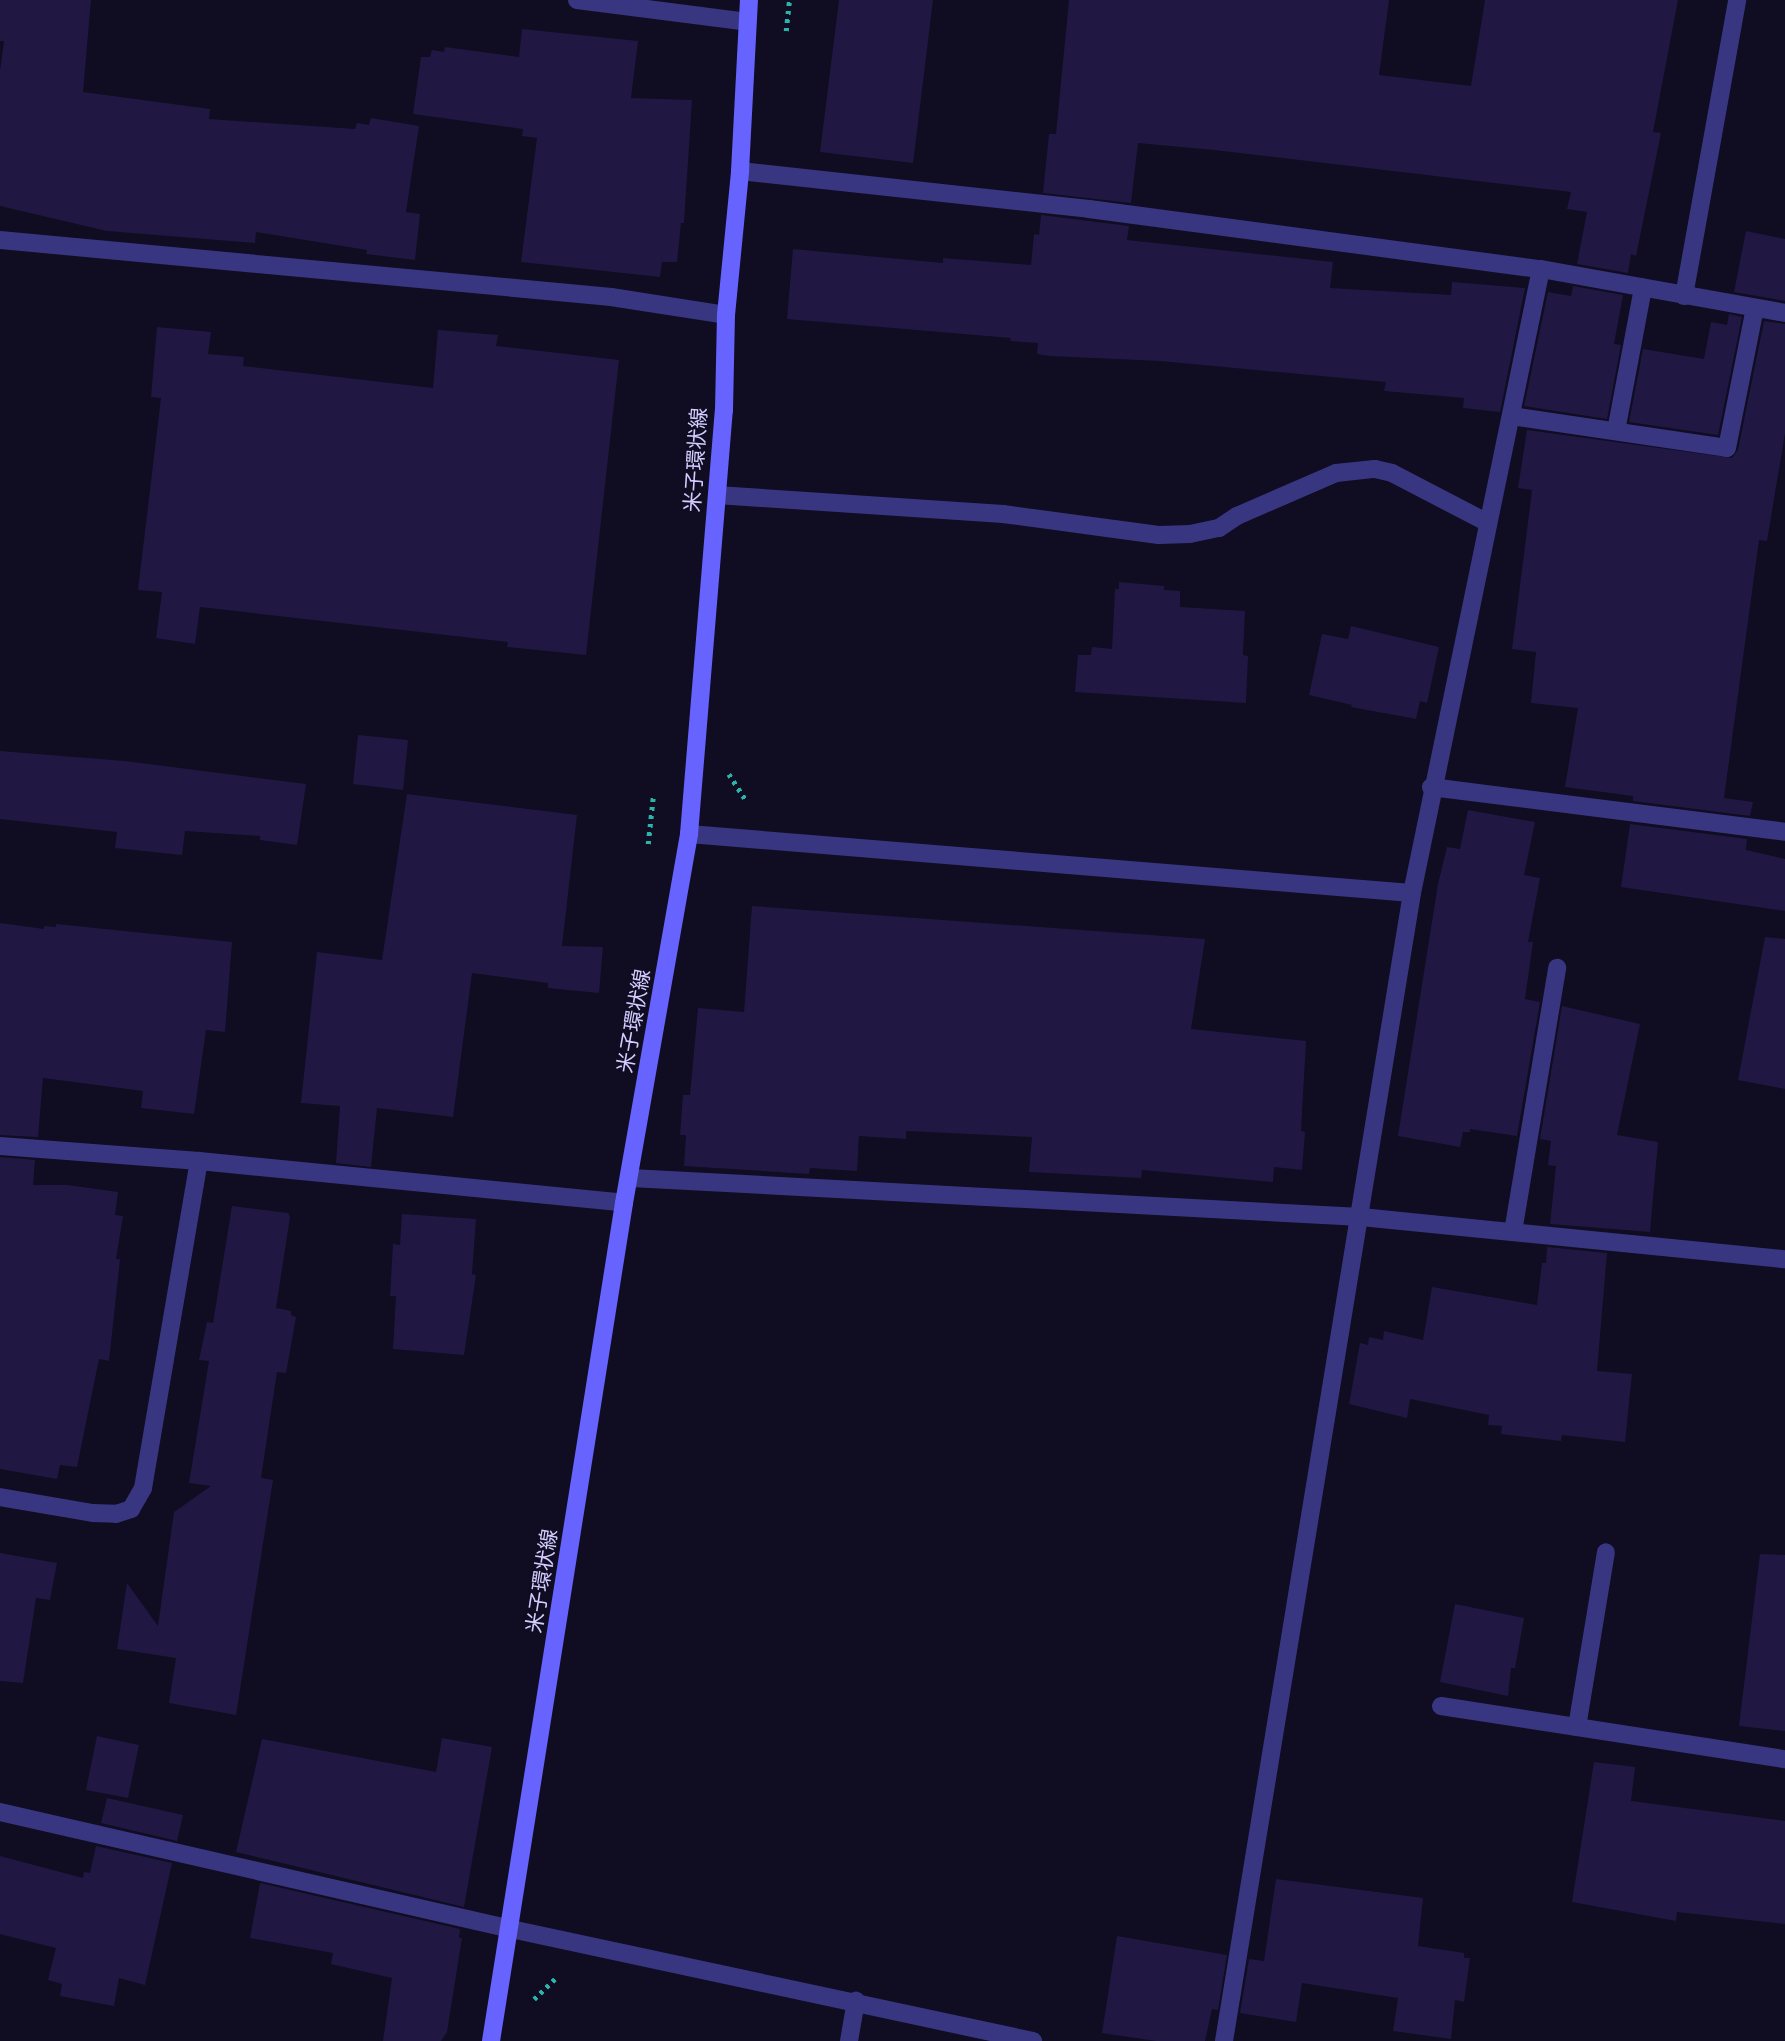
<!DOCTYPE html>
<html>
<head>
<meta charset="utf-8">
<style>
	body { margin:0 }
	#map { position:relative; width:1785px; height:2041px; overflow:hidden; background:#100c21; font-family:Jost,"Noto Sans JP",sans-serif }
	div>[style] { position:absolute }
	.building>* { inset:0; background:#201842 }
	.path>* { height:4.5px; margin-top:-2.25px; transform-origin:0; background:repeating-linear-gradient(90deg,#2ab5ac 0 3.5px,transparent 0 8.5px) }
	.lane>* { height:18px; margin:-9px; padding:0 9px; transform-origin:9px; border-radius:9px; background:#383681 }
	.street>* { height:18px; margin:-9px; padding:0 9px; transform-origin:9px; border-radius:9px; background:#383681 }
	.secondary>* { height:18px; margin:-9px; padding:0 9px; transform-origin:9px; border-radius:9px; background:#6763ff }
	span { translate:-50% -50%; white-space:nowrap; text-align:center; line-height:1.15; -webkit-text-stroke:5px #100c21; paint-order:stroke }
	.street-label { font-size:21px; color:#d2ccff }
</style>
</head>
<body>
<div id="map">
	<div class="building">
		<div style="clip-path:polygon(0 0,91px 0,83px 92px,210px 109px,209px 119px,355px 129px,357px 123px,369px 125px,371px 118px,419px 126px,406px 212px,420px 214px,415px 260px,366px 254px,367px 250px,256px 232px,255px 243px,107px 231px,0 206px,0 71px,4px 41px,0 41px)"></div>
		<div style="clip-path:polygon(839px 0,933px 0,913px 163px,820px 152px)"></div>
		<div style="clip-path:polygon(1069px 0,1389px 0,1379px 75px,1471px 86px,1485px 0,1678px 0,1653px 132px,1661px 133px,1636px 256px,1631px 254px,1628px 273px,1577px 264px,1587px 212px,1567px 209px,1571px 192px,1214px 150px,1138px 143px,1131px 203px,1043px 193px,1049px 134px,1056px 134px)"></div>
		<div style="clip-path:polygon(522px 29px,638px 41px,631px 98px,692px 100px,684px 223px,681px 223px,677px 262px,662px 262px,660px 277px,521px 262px,537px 138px,522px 136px,523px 129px,413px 114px,421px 57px,430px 57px,432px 50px,444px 52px,445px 47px,519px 57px)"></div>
		<div style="clip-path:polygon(1041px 215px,1129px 226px,1127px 240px,1333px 262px,1330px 288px,1451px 295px,1452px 282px,1525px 288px,1500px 412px,1463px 408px,1464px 398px,1384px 391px,1386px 382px,1160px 361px,1050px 356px,1037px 354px,1038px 343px,1010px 341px,1011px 338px,787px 319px,793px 249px,943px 263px,943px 258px,1031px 265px,1034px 234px,1039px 235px)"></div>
		<div style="clip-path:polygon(1746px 231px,1785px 239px,1785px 301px,1734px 292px)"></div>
		<div style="clip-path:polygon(1573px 286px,1623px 295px,1614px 344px,1621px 345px,1607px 419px,1524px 406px,1548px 292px,1571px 296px)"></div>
		<div style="clip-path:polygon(1729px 314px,1742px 317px,1718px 435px,1629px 422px,1643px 349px,1704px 359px,1711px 322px,1727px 325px)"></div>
		<div style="clip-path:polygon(1764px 321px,1785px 324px,1785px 433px,1767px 541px,1759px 540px,1724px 798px,1753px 802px,1750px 816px,1633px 801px,1633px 796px,1565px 787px,1578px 708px,1531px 703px,1536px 652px,1512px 649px,1532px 490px,1518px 488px,1527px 430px,1732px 458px,1738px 450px)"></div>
		<div style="clip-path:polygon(157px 327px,211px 332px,208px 354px,244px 357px,243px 366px,433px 388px,438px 330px,498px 335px,496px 346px,619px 360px,586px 655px,507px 647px,508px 642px,200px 607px,195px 644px,156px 638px,162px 592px,138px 590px,161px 398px,151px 397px)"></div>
		<div style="clip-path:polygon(1119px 582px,1164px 586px,1164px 590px,1180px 591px,1180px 607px,1245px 611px,1243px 655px,1248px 656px,1246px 703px,1075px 692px,1078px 655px,1091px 655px,1092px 647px,1112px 649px,1115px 589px,1119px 589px)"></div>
		<div style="clip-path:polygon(1351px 626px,1439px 647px,1427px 703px,1420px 701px,1416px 719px,1351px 707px,1352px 705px,1309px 695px,1322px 634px,1348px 639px)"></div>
		<div style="clip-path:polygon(358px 735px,408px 740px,403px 790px,353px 784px)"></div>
		<div style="clip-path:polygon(0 751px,125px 761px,306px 784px,297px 845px,260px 840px,260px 836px,185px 831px,182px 855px,115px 848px,117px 832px,0 819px)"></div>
		<div style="clip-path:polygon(407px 794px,577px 815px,562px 946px,603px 947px,599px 993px,548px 988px,548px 983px,472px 973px,453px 1117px,377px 1108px,371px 1167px,336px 1163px,340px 1106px,301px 1103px,317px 952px,382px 960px)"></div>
		<div style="clip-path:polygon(1468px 810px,1535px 822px,1524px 875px,1540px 878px,1528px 942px,1533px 942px,1525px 999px,1540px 1002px,1517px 1136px,1470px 1129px,1470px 1132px,1463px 1132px,1460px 1147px,1398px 1136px,1438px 884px,1447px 847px,1460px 849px)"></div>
		<div style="clip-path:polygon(1630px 824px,1747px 839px,1746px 850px,1785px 859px,1785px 911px,1621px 887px)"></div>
		<div style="clip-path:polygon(752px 906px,1205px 939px,1191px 1029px,1306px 1041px,1301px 1131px,1305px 1132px,1302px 1170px,1274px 1167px,1273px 1182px,1142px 1170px,1141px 1178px,1029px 1172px,1032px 1137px,906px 1131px,906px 1139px,859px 1136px,857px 1171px,810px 1168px,809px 1174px,684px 1166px,686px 1135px,680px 1135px,683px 1095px,690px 1095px,698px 1008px,744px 1012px)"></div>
		<div style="clip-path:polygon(0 923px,44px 929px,44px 926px,56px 927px,56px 924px,232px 942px,225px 1032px,206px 1030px,194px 1114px,141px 1108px,143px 1091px,43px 1078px,38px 1137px,0 1135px)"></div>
		<div style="clip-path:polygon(1765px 937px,1785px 939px,1785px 1089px,1738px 1080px)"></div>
		<div style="clip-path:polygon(1562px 1006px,1640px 1024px,1617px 1135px,1658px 1142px,1650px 1232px,1550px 1224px,1556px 1166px,1548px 1165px,1551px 1141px,1540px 1139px)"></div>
		<div style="clip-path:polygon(0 1157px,35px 1160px,33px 1185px,67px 1185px,118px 1192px,115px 1215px,123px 1216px,116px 1259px,120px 1259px,109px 1361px,99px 1359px,77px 1467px,60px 1465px,57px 1479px,0 1469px)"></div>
		<div style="clip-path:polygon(232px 1206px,288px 1213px,290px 1217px,276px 1308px,291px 1311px,291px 1315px,296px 1317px,286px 1373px,277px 1372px,261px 1478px,273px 1480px,236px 1715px,169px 1703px,176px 1658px,117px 1649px,127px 1583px,158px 1626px,174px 1512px,211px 1486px,189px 1483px,209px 1361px,199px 1360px,207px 1322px,213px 1323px)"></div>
		<div style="clip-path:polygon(402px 1214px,476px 1219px,472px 1274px,476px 1275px,464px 1355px,393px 1349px,396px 1296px,390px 1296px,393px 1244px,400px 1245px)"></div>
		<div style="clip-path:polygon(1547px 1247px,1607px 1253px,1597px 1371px,1632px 1374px,1625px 1442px,1562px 1435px,1561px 1441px,1501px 1434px,1502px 1426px,1488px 1425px,1489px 1415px,1410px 1399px,1407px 1418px,1349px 1404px,1360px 1343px,1368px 1345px,1369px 1337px,1383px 1340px,1384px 1331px,1423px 1340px,1432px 1287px,1537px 1305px,1542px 1263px,1546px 1263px)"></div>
		<div style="clip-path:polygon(0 1553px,57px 1563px,50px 1600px,36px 1598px,23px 1683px,0 1681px)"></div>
		<div style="clip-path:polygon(1760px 1554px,1785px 1555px,1785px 1731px,1739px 1726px)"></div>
		<div style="clip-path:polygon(1455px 1604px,1524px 1618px,1515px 1668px,1511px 1668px,1508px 1696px,1440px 1682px)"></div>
		<div style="clip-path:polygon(97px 1736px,139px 1745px,128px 1798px,86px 1790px)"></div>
		<div style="clip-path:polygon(442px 1738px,492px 1747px,464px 1907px,236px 1852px,262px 1739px,436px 1772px)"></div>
		<div style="clip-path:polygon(1594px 1762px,1635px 1767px,1631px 1801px,1785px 1821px,1785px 1924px,1677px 1912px,1676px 1921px,1572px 1902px)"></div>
		<div style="clip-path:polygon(107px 1798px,183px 1815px,177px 1841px,101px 1823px)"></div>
		<div style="clip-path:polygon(96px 1846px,172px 1863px,145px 1985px,119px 1978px,114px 2006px,60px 1996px,62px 1984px,48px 1980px,56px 1948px,0 1934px,0 1856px,83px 1878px,84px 1872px,90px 1873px)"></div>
		<div style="clip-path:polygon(1276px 1879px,1423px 1898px,1418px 1946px,1464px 1953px,1464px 1958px,1470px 1958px,1464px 2002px,1455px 2000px,1451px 2039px,1393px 2031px,1398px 1998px,1302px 1983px,1296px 2022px,1240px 2013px,1249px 1959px,1264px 1961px)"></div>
		<div style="clip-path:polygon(260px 1883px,460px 1929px,459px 1938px,462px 1938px,447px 2032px,441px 2041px,383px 2041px,392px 1978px,331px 1964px,333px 1953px,250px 1938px)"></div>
		<div style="clip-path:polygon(1117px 1936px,1227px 1955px,1218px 2010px,1212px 2009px,1205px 2041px,1156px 2041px,1102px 2033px)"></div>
	</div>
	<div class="path">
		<div style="left:786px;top:31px;width:31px;rotate:-84deg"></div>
		<div style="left:729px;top:774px;width:31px;rotate:57deg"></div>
		<div style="left:648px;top:844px;width:47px;rotate:-83.9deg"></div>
		<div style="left:534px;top:1999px;width:33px;rotate:-44deg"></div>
	</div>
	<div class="lane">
		<div style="left:577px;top:0;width:172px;rotate:7.3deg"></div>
		<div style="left:1511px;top:416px;width:218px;rotate:8.4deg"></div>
		<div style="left:1727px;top:448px;width:143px;rotate:-78.7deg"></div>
		<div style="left:1616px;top:431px;width:146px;rotate:-79.3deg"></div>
		<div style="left:717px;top:495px;width:287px;rotate:3.8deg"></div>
		<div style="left:1003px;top:514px;width:157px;rotate:7.7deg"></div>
		<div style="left:1159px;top:535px;width:31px;rotate:-2deg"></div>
		<div style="left:1190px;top:534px;width:30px;rotate:-12deg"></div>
		<div style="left:1219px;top:528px;width:22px;rotate:-34deg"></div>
		<div style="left:1237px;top:516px;width:108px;rotate:-23.5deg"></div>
		<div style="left:1336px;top:473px;width:39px;rotate:-6deg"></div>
		<div style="left:1375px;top:469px;width:17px;rotate:13deg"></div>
		<div style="left:1392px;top:473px;width:108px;rotate:27.5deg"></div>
		<div style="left:631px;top:1178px;width:731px;rotate:3.06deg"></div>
		<div style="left:1513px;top:1232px;width:268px;rotate:-80.5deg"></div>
		<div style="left:1577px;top:1727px;width:177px;rotate:-80.6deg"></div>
		<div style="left:0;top:1812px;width:524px;rotate:12.9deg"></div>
	</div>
	<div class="street">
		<div style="left:740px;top:171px;width:351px;rotate:6.2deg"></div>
		<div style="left:1089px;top:209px;width:456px;rotate:7.6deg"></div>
		<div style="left:1541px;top:269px;width:248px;rotate:10.2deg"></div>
		<div style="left:0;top:240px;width:614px;rotate:5.33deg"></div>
		<div style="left:611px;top:297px;width:116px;rotate:8.9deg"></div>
		<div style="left:1684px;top:296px;width:301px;rotate:-79.8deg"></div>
		<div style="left:1431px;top:787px;width:357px;rotate:7.2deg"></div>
		<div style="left:689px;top:834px;width:725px;rotate:4.67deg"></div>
		<div style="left:0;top:1146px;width:200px;rotate:4.3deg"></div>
		<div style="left:199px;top:1161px;width:427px;rotate:5.6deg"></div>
		<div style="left:1361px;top:1217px;width:426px;rotate:5.7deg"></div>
		<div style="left:0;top:1497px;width:94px;rotate:9.8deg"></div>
		<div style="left:93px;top:1513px;width:23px;rotate:2deg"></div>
		<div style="left:116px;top:1514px;width:16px;rotate:-18deg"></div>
		<div style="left:131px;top:1509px;width:24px;rotate:-60deg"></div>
		<div style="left:143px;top:1488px;width:332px;rotate:-80.3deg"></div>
		<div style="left:1441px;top:1706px;width:348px;rotate:8.8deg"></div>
		<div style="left:511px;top:1929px;width:534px;rotate:12.11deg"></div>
		<div style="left:849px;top:2041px;width:41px;rotate:-80.1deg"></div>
		<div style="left:1224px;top:2041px;width:1163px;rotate:-80.7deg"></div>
		<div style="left:1412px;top:893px;width:637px;rotate:-78.32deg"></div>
	</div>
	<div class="secondary">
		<div style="left:491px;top:2041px;width:848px;rotate:-80.98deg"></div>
		<div style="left:624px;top:1203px;width:375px;rotate:-80deg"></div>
		<div style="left:689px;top:834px;width:425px;rotate:-85.3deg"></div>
		<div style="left:724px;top:410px;width:95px;rotate:-88.8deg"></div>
		<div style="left:726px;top:315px;width:145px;rotate:-84.4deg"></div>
		<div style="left:740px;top:171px;width:171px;rotate:-87deg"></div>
	</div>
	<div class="street-label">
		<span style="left:696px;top:460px;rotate:-86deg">米子環状線</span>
		<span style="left:634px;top:1021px;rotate:-80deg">米子環状線</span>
		<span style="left:542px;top:1581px;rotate:-81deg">米子環状線</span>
	</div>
</div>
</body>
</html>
